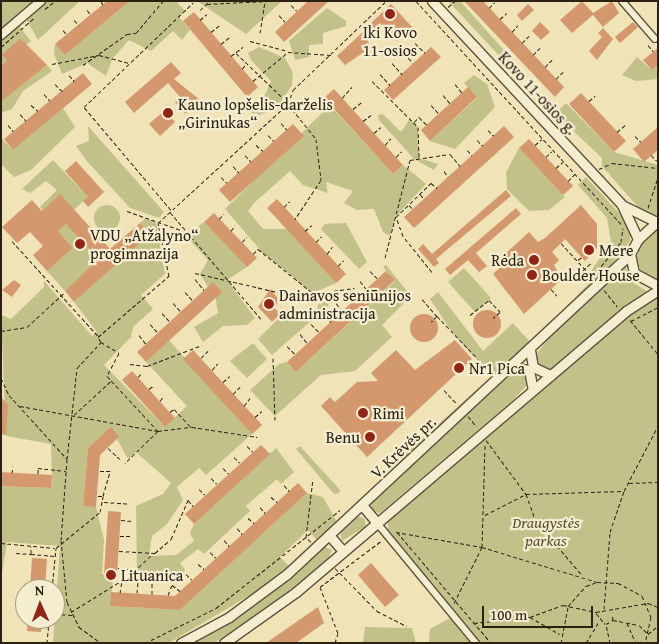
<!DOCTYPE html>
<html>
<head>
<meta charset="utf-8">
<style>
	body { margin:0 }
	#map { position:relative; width:659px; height:644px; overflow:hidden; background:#f0e3b7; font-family:"Gentium Book Plus",serif }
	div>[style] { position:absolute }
	.green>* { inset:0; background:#c1c189 }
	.round { border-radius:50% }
	.building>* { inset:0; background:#d3986e }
	.path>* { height:1px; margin-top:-0.5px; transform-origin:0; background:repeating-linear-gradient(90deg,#2d2114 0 4px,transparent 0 6.5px) }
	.roads { filter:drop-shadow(1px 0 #5e523d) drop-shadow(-1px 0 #5e523d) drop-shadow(0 1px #5e523d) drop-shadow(0 -1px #5e523d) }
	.minor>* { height:6px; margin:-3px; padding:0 3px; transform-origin:3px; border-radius:3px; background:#f5edd0 }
	.tertiary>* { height:8px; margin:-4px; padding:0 4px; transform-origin:4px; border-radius:4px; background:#f5edd0 }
	.secondary>* { height:9px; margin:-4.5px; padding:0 4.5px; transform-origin:4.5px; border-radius:4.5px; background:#f5edd0 }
	.dots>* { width:14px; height:14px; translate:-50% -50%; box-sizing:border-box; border:2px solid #f5edd0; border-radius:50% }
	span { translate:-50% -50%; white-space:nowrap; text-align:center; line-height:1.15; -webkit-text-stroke:4.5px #f5edd0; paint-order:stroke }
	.poi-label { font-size:16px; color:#2d2114 }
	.left { translate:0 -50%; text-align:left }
	.right { translate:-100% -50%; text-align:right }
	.street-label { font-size:16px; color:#2d2114 }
	.park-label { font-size:16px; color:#595137; font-style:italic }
	.frame { position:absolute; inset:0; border:2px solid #2d2114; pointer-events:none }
	.north { position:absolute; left:15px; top:579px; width:50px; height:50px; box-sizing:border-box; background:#f5edd0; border:1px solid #a59b85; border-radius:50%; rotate:358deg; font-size:14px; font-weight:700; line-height:20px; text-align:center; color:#2d2114 }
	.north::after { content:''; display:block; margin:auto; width:18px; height:22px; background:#8f2418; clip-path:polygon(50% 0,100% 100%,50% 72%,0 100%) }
	.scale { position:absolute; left:482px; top:606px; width:111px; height:22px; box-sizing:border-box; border:2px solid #2d2114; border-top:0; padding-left:6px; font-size:15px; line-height:18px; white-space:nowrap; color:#2d2114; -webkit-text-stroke:4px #f5edd0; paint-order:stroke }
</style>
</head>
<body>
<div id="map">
	<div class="green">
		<div style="clip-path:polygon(1px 1px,34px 1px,1px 29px)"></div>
		<div style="clip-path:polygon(47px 1px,80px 1px,38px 40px,26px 19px)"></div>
		<div style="clip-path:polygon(130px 1px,176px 1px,185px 11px,179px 17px,190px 30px,182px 40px,173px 31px,151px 51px,129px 40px,112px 59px,106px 76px,87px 63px,62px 74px,54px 54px,55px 44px,65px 55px)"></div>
		<div style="clip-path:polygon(197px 1px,282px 1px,246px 34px)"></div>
		<div style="clip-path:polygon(448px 1px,460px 1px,527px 76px,522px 80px)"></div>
		<div style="clip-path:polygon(327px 8px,346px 21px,346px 26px,323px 33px,323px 44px,309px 45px,309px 57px,295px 60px,289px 41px)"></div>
		<div style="clip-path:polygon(19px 26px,31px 41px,26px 45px,20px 38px,13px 44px,19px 51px,8px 50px,2px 55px,7px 61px,1px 65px,1px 40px)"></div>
		<div style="clip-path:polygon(259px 47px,285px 58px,293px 73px,292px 85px,277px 108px,254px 117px,250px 110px,265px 95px,271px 81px,251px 60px,248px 53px)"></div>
		<div style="clip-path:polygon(637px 57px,652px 70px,658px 65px,658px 79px,636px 81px,622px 75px)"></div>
		<div style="clip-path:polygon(47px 65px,52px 71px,23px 91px,12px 109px,1px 113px,1px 102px)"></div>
		<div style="clip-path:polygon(474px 75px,487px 84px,495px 107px,455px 149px,430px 141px,477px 98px,464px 83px)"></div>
		<div style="clip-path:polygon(566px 103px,614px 152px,658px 165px,658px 216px,646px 216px,602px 166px,602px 158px,555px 114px)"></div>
		<div style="clip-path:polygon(63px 108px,75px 127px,31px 170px,14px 177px,1px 164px,1px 138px,13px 150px)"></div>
		<div style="clip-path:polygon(335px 111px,393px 174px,403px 165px,426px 184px,396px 216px,390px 236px,383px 232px,374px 209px,357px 210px,344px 203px,353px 191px,326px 182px,328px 193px,303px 185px,290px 171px,254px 203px,248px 211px,263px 229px,287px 229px,336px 283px,313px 293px,262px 252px,225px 209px,323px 112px)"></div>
		<div style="clip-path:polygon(383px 114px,401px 132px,410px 119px,418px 127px,419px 158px,438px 164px,434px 170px,414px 159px,379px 120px,378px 115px)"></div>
		<div style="clip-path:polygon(88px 126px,164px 212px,159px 218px,130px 208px,86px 160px,76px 146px,89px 141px)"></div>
		<div style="clip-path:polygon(519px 148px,565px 197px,549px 210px,529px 211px,507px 189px,506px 172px)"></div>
		<div style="clip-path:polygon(53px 160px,88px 197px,56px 226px,40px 207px,57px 190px,46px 181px,30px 193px,22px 189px)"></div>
		<div style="clip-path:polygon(586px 177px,630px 225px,630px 241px,599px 280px,563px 310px,595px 277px,591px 271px,611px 242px,607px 218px,578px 185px)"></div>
		<div class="round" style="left:94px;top:205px;width:26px;height:26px"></div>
		<div style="clip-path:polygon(145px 219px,156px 222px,165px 274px,141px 295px,153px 309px,133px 327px,131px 337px,104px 365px,165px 427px,187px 406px,146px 362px,169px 340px,252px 434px,206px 475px,199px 468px,177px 487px,183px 500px,167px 524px,152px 536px,149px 556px,176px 555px,194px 541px,190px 533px,194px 524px,276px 448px,294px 472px,281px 484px,277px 479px,246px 506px,250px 511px,204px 554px,198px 549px,180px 563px,185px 570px,181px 579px,137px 576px,136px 506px,163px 494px,171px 483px,136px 452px,128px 459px,111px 428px,88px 448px,83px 506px,96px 507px,104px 540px,102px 574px,113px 578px,110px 606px,180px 610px,307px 493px,323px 497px,337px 522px,317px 540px,308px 530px,280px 557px,289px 566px,262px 588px,169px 643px,53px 643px,60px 546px,7px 542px,1px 580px,1px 486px,51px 488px,52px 475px,51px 444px,6px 436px,1px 315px,11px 319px,44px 287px,44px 281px,92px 336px,97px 332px,74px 302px,150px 234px,140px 223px)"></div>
		<div style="clip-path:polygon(204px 222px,247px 267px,227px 280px,255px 318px,247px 325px,223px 326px,203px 342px,194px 327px,218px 313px,213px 282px,208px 287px,200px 274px,208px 260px,186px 236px)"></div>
		<div style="clip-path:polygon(346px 223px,367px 262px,359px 269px,321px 229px,325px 224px)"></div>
		<div style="clip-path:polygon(66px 224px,102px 257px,65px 291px,47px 271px,73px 248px,58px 231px)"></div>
		<div style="clip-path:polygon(658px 230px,658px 281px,643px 276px,636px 260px,641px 244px)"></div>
		<div style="clip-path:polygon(386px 265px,411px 296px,382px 325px,392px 337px,355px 371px,321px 375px,275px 416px,250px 390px,279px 364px,287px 362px,296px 372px,395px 281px,383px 267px)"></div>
		<div style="clip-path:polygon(625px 265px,632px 282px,647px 291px,548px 372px,539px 371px,534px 357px,548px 339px)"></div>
		<div style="clip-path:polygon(464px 268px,491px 298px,475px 312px,448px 282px)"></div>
		<div style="clip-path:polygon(438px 292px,483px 351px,513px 323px,531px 343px,492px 375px,454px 335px,430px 299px)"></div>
		<div style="clip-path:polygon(658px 297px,658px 643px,481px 643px,388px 530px,388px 519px,636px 308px)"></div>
		<div style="clip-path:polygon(325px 302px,329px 305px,272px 355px,258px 339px,288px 309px,305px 321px,315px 314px,319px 303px)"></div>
		<div style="clip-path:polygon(253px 343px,267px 359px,247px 378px,230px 361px)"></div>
		<div style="clip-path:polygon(515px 369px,527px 371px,529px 383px,511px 402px,380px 513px,373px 511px,371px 504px,377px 495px)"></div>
		<div style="clip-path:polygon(485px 382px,395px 468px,391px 467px)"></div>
		<div style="clip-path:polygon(300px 446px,340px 490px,339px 493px,334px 494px,296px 449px)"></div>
		<div style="clip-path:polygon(356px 516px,364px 518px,366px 526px,342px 541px,340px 531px)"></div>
		<div style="clip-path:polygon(323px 546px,332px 550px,328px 559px,271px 606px,214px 643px,191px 643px,268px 595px)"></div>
		<div style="clip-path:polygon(450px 618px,471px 643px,429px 643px,430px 629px)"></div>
		<div style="clip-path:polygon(365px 627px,412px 628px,416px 643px,363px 643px)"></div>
	</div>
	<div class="building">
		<div style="clip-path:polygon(107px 1px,130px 1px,65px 55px,55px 44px)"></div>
		<div style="clip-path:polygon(308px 1px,329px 1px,284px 42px,275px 32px)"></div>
		<div style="clip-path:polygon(464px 1px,483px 1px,564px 87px,555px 97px)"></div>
		<div style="clip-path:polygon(582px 1px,593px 13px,612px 1px,619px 13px,603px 27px,593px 15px,572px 33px,560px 20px)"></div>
		<div style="clip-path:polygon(391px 4px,412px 27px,397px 41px,380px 23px,372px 30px,368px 26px)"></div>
		<div style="clip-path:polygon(528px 4px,534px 10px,522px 21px,517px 15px)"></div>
		<div style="clip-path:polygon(194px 12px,258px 87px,247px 97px,183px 21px)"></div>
		<div style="clip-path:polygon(540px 22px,550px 32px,541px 40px,532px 31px)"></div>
		<div style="clip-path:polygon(633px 22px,638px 27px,620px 43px,615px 37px)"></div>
		<div style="clip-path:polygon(603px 28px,613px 39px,597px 60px,589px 51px,602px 37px,598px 33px)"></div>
		<div style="clip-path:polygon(365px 30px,370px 48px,345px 65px,337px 56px)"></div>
		<div style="clip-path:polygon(20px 38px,47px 65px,1px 102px,1px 65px,7px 61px,2px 55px)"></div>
		<div style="clip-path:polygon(431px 47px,441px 57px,393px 100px,384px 90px)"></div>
		<div style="clip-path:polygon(658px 48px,658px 65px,652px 70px,643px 60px)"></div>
		<div style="clip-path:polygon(171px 62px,181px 73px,174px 79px,200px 100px,185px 114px,175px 102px,180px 97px,168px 83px,134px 113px,125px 102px)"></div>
		<div style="clip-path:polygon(83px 73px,92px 84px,13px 150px,4px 139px)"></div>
		<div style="clip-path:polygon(468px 87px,477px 97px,430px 141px,421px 130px)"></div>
		<div style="clip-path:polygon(334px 89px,403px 165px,393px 174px,324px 98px)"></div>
		<div style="clip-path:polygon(581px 93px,626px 141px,614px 152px,569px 104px)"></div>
		<div style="clip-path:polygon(165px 110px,175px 122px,160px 136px,149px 124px)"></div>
		<div style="clip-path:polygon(293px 124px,304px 136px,230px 202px,219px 190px)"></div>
		<div style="clip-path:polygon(504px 126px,514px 137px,414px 228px,404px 217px)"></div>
		<div style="clip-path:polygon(658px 127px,658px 150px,644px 162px,633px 149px)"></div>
		<div style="clip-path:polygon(529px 139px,573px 186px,563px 195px,519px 148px)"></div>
		<div style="clip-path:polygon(76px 161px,104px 192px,88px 207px,83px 201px,88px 197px,65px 171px)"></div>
		<div style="clip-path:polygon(506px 190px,511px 196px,436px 259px,439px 263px,434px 267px,418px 249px,423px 244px,432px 254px)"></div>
		<div style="clip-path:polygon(60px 194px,110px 249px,140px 223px,150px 234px,74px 302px,65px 291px,99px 259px,66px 224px,58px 231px,73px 248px,47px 271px,33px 255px,43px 246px,30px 232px,17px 243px,2px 227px,32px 200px,42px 211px)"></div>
		<div style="clip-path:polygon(277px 199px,346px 274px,336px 283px,267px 208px)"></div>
		<div style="clip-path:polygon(581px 205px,597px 224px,597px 248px,585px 261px,565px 239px,552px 252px,559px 260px,554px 265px,562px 279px,524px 314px,493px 274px,508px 260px,504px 255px,529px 232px,538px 242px,545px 238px)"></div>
		<div style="clip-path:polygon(516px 208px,521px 214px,476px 253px,487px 266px,479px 272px,468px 260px,450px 275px,445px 269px)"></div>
		<div style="clip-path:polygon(214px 213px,257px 258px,247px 267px,204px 222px)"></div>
		<div style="clip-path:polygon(386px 271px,395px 280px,296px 372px,287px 362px)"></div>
		<div style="clip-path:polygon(14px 280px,21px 285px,12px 297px,2px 290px)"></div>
		<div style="clip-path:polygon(213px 282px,222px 292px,146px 362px,137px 352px)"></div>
		<div style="clip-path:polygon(270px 289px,280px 301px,274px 307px,280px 314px,272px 322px,258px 307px)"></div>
		<div class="round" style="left:473px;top:310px;width:28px;height:28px"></div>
		<div class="round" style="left:410px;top:314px;width:28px;height:28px"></div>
		<div style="clip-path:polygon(455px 340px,472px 359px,367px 457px,321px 406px,330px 397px,335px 402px,357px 382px,378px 381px,371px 373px,396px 350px,415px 370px)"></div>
		<div style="clip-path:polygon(193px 350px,262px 425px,252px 434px,183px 359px)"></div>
		<div style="clip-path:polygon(132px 371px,175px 418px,165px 427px,122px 380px)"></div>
		<div style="clip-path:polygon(1px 397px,8px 405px,6px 435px,1px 434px)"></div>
		<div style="clip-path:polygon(111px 427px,119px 437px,100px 455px,96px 507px,83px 506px,88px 448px)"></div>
		<div style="clip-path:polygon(261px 445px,270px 454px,194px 524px,185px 514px)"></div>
		<div style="clip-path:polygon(1px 472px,52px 475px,51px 488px,1px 486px)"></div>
		<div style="clip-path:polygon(298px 483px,307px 493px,180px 610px,110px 606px,111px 592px,175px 596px)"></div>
		<div style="clip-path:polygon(108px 511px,121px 512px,117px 575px,104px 574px)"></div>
		<div style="clip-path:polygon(32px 558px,47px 559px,45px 589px,30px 589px)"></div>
		<div style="clip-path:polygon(371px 563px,399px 595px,385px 607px,358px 575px)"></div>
		<div style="clip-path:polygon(318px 607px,324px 623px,296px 643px,266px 643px)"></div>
		<div style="clip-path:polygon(28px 619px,42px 619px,41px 632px,27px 631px)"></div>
	</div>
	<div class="path">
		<div style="left:101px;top:1px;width:4px;rotate:63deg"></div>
		<div style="left:416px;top:1px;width:304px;rotate:47.4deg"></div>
		<div style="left:207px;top:4px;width:62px;rotate:-2.8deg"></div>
		<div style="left:291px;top:5px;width:8px;rotate:45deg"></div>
		<div style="left:448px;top:7px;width:9px;rotate:-41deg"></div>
		<div style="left:489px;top:8px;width:8px;rotate:-45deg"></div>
		<div style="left:45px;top:9px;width:13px;rotate:-39deg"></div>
		<div style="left:87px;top:10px;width:6px;rotate:51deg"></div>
		<div style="left:200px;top:10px;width:13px;rotate:-42deg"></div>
		<div style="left:279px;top:15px;width:9px;rotate:49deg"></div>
		<div style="left:500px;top:19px;width:9px;rotate:-41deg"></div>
		<div style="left:74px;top:20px;width:7px;rotate:45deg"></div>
		<div style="left:200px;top:20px;width:9px;rotate:-41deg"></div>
		<div style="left:63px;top:30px;width:6px;rotate:51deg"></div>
		<div style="left:211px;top:32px;width:11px;rotate:-38deg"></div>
		<div style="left:512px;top:32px;width:9px;rotate:-49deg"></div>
		<div style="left:260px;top:33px;width:32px;rotate:-81deg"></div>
		<div style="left:250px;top:41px;width:39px;rotate:15deg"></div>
		<div style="left:415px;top:43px;width:14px;rotate:45deg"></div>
		<div style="left:522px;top:43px;width:10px;rotate:-45deg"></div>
		<div style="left:221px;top:44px;width:13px;rotate:-39deg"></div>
		<div style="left:648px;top:45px;width:8px;rotate:50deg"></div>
		<div style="left:1px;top:47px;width:44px;rotate:-41.3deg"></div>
		<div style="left:236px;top:53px;width:66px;rotate:43.8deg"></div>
		<div style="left:284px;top:99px;width:51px;rotate:51.3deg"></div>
		<div style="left:316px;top:139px;width:41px;rotate:83deg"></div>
		<div style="left:321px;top:180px;width:47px;rotate:123.7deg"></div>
		<div style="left:404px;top:53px;width:13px;rotate:48deg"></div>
		<div style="left:533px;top:55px;width:10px;rotate:-45deg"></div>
		<div style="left:231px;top:56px;width:15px;rotate:-37deg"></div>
		<div style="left:392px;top:63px;width:15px;rotate:48deg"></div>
		<div style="left:52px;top:64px;width:48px;rotate:-10.8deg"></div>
		<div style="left:99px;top:55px;width:31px;rotate:15deg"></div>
		<div style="left:83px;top:65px;width:54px;rotate:-35.2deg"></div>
		<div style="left:127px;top:34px;width:9px;rotate:-6deg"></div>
		<div style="left:136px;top:33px;width:42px;rotate:-49.8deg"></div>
		<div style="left:545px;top:67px;width:10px;rotate:-45deg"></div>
		<div style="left:242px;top:69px;width:6px;rotate:-51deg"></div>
		<div style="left:380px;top:74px;width:15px;rotate:48deg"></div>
		<div style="left:69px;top:75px;width:8px;rotate:50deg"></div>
		<div style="left:556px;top:79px;width:10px;rotate:-45deg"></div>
		<div style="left:253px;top:81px;width:45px;rotate:-39.6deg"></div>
		<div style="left:288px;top:52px;width:43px;rotate:4deg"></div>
		<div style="left:372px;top:81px;width:65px;rotate:45deg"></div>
		<div style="left:418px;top:127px;width:31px;rotate:88deg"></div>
		<div style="left:55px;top:84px;width:10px;rotate:45deg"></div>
		<div style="left:455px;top:84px;width:11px;rotate:52deg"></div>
		<div style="left:44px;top:94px;width:9px;rotate:49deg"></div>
		<div style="left:443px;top:95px;width:11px;rotate:49deg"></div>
		<div style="left:342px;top:98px;width:15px;rotate:-48deg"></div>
		<div style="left:589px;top:101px;width:8px;rotate:-40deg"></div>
		<div style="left:31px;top:105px;width:9px;rotate:41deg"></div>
		<div style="left:431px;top:105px;width:12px;rotate:48deg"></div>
		<div style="left:353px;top:109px;width:11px;rotate:-38deg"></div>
		<div style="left:20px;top:114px;width:9px;rotate:49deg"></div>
		<div style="left:363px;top:121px;width:10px;rotate:-37deg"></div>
		<div style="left:414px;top:122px;width:7px;rotate:-45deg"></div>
		<div style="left:419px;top:117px;width:11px;rotate:45deg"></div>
		<div style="left:281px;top:123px;width:9px;rotate:49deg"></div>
		<div style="left:8px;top:125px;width:8px;rotate:50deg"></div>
		<div style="left:488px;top:130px;width:8px;rotate:45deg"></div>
		<div style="left:617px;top:132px;width:11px;rotate:-41deg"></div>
		<div style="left:374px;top:133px;width:9px;rotate:-41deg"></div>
		<div style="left:268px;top:135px;width:8px;rotate:45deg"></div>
		<div style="left:635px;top:136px;width:8px;rotate:45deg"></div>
		<div style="left:477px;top:140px;width:8px;rotate:45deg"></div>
		<div style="left:256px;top:145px;width:9px;rotate:41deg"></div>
		<div style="left:385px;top:145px;width:9px;rotate:-49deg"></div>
		<div style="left:535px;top:145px;width:9px;rotate:-41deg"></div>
		<div style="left:467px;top:150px;width:7px;rotate:45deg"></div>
		<div style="left:245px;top:155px;width:9px;rotate:49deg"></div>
		<div style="left:651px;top:155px;width:8px;rotate:45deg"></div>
		<div style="left:396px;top:157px;width:8px;rotate:-45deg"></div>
		<div style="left:546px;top:157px;width:8px;rotate:-45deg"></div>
		<div style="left:233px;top:166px;width:9px;rotate:49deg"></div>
		<div style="left:556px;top:168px;width:9px;rotate:-41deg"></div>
		<div style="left:599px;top:169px;width:14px;rotate:-25deg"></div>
		<div style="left:612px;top:163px;width:46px;rotate:6.2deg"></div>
		<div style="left:444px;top:171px;width:7px;rotate:56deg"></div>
		<div style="left:221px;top:177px;width:8px;rotate:45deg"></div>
		<div style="left:568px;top:181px;width:10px;rotate:-45deg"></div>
		<div style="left:420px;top:194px;width:6px;rotate:51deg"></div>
		<div style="left:409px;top:205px;width:6px;rotate:45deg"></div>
		<div style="left:284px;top:207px;width:8px;rotate:-45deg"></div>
		<div style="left:648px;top:208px;width:33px;rotate:-72deg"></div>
		<div style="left:171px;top:210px;width:135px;rotate:-130.2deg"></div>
		<div style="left:84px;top:107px;width:151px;rotate:-43.7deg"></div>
		<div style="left:127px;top:211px;width:57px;rotate:19.4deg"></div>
		<div style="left:170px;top:212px;width:140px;rotate:49.6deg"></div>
		<div style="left:219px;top:219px;width:7px;rotate:-45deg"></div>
		<div style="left:231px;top:231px;width:7px;rotate:-56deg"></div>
		<div style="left:305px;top:231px;width:9px;rotate:-41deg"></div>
		<div style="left:12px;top:241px;width:128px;rotate:47.8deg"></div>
		<div style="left:242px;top:242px;width:7px;rotate:-45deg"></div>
		<div style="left:316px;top:242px;width:8px;rotate:-45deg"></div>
		<div style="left:561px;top:243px;width:47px;rotate:47.6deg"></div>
		<div style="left:253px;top:254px;width:7px;rotate:-45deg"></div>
		<div style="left:258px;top:249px;width:70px;rotate:38.7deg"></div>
		<div style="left:327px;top:254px;width:9px;rotate:-54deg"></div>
		<div style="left:385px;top:258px;width:101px;rotate:-75.7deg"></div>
		<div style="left:410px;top:160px;width:40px;rotate:-8.5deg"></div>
		<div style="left:450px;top:154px;width:16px;rotate:50deg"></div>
		<div style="left:578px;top:260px;width:5px;rotate:-37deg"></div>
		<div style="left:338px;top:266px;width:8px;rotate:-45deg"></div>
		<div style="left:370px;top:271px;width:10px;rotate:45deg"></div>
		<div style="left:432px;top:272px;width:46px;rotate:-128.9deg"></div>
		<div style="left:403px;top:236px;width:20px;rotate:-110deg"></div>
		<div style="left:396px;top:217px;width:49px;rotate:-44.2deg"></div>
		<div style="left:431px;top:183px;width:8px;rotate:40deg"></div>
		<div style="left:195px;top:273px;width:103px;rotate:13deg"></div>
		<div style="left:295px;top:296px;width:60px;rotate:-7.7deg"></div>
		<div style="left:578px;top:275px;width:19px;rotate:-43deg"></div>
		<div style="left:593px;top:276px;width:44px;rotate:-50.5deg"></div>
		<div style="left:621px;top:242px;width:14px;rotate:-82deg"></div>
		<div style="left:195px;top:279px;width:14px;rotate:51deg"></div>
		<div style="left:360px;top:281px;width:10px;rotate:53deg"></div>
		<div style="left:551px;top:289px;width:9px;rotate:49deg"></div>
		<div style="left:604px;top:290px;width:21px;rotate:51deg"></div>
		<div style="left:185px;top:292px;width:12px;rotate:48deg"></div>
		<div style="left:348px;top:293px;width:9px;rotate:49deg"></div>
		<div style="left:422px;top:299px;width:23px;rotate:49deg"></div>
		<div style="left:437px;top:316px;width:8px;rotate:135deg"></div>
		<div style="left:173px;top:303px;width:12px;rotate:48deg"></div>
		<div style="left:336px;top:303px;width:10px;rotate:53deg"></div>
		<div style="left:162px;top:313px;width:12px;rotate:48deg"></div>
		<div style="left:324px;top:314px;width:11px;rotate:49deg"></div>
		<div style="left:470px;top:315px;width:24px;rotate:-38deg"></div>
		<div style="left:489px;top:300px;width:16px;rotate:47deg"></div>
		<div style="left:500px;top:312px;width:9px;rotate:139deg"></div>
		<div style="left:437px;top:316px;width:59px;rotate:46.4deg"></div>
		<div style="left:630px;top:320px;width:44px;rotate:50.5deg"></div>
		<div style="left:631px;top:321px;width:30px;rotate:-27deg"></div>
		<div style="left:150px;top:324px;width:12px;rotate:48deg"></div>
		<div style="left:311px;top:324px;width:11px;rotate:45deg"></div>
		<div style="left:1px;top:331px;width:26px;rotate:-9deg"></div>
		<div style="left:27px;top:327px;width:50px;rotate:-42.6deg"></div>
		<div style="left:300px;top:334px;width:11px;rotate:52deg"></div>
		<div style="left:139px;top:335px;width:11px;rotate:52deg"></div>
		<div style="left:101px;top:342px;width:21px;rotate:31deg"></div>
		<div style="left:119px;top:353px;width:26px;rotate:118deg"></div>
		<div style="left:107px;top:376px;width:75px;rotate:47.2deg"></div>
		<div style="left:158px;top:431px;width:46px;rotate:135.9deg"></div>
		<div style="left:287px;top:346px;width:11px;rotate:45deg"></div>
		<div style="left:201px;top:358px;width:10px;rotate:-45deg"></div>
		<div style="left:273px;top:358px;width:62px;rotate:88.2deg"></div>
		<div style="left:130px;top:364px;width:17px;rotate:7deg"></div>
		<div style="left:147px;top:366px;width:59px;rotate:-20.9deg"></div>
		<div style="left:212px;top:370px;width:9px;rotate:-49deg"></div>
		<div style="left:138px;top:377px;width:4px;rotate:-45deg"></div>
		<div style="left:1px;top:378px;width:19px;rotate:65deg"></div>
		<div style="left:9px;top:395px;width:86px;rotate:47.8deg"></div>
		<div style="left:67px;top:459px;width:81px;rotate:94.2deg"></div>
		<div style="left:61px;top:540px;width:62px;rotate:84.5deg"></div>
		<div style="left:67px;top:602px;width:28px;rotate:64deg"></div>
		<div style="left:79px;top:627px;width:27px;rotate:36deg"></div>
		<div style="left:223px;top:382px;width:9px;rotate:-41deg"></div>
		<div style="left:149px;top:389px;width:5px;rotate:-37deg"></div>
		<div style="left:444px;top:390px;width:19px;rotate:47deg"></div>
		<div style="left:233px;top:394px;width:10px;rotate:-45deg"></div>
		<div style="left:160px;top:401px;width:5px;rotate:-53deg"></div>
		<div style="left:20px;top:406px;width:140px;rotate:10.3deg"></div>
		<div style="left:158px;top:431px;width:34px;rotate:-7deg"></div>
		<div style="left:192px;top:427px;width:66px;rotate:8.7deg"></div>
		<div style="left:244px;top:406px;width:10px;rotate:-53deg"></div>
		<div style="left:170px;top:412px;width:5px;rotate:-37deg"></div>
		<div style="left:174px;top:409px;width:25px;rotate:47deg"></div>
		<div style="left:74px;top:415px;width:50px;rotate:-42.6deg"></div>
		<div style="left:468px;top:416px;width:13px;rotate:51deg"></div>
		<div style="left:255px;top:417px;width:9px;rotate:-41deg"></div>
		<div style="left:486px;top:440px;width:67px;rotate:53.5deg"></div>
		<div style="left:526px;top:494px;width:29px;rotate:70deg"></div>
		<div style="left:536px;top:521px;width:71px;rotate:49.6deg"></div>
		<div style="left:247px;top:446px;width:8px;rotate:45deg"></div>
		<div style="left:108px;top:448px;width:16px;rotate:43deg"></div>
		<div style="left:234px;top:457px;width:8px;rotate:45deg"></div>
		<div style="left:67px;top:459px;width:92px;rotate:-83.7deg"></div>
		<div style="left:77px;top:368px;width:35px;rotate:-47deg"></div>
		<div style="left:101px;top:342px;width:6px;rotate:-121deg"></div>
		<div style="left:98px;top:337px;width:94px;rotate:-40.7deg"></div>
		<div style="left:169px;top:276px;width:54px;rotate:-101.7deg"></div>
		<div style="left:158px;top:223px;width:176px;rotate:-42.5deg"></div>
		<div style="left:288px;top:104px;width:15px;rotate:-70deg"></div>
		<div style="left:293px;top:90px;width:129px;rotate:-43.7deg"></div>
		<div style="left:223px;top:468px;width:8px;rotate:45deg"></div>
		<div style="left:12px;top:473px;width:7px;rotate:-82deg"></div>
		<div style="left:38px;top:474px;width:6px;rotate:-90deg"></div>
		<div style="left:38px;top:468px;width:28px;rotate:6deg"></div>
		<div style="left:211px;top:478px;width:8px;rotate:45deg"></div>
		<div style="left:629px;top:483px;width:29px;rotate:-2deg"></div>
		<div style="left:284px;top:485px;width:8px;rotate:50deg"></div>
		<div style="left:199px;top:489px;width:8px;rotate:45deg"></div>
		<div style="left:98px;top:496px;width:5px"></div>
		<div style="left:103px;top:496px;width:26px;rotate:-74deg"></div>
		<div style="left:110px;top:471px;width:11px;rotate:180deg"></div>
		<div style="left:271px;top:497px;width:8px;rotate:40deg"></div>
		<div style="left:104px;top:502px;width:26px;rotate:4deg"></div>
		<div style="left:260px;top:507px;width:8px;rotate:50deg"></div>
		<div style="left:485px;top:515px;width:46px;rotate:-27.1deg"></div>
		<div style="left:526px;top:494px;width:97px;rotate:-1.8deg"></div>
		<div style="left:248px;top:518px;width:8px;rotate:40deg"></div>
		<div style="left:121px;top:520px;width:11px;rotate:5deg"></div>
		<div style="left:237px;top:528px;width:8px;rotate:50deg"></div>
		<div style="left:396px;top:532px;width:87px;rotate:9.9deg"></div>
		<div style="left:482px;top:547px;width:120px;rotate:16.9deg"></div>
		<div style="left:397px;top:532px;width:145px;rotate:49.7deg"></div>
		<div style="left:120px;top:536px;width:11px"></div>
		<div style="left:224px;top:540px;width:8px;rotate:50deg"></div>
		<div style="left:1px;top:541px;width:8px;rotate:90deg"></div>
		<div style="left:311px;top:542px;width:7px;rotate:-135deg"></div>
		<div style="left:306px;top:537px;width:59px;rotate:-83.2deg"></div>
		<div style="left:1px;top:543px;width:54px;rotate:5.3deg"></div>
		<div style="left:119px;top:551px;width:36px;rotate:3deg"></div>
		<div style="left:155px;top:553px;width:21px;rotate:-41deg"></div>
		<div style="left:171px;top:539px;width:43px;rotate:-66.4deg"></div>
		<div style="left:188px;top:500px;width:8px;rotate:50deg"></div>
		<div style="left:210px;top:552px;width:8px;rotate:45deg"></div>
		<div style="left:16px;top:553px;width:15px;rotate:4deg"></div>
		<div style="left:31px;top:554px;width:7px;rotate:-90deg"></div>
		<div style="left:31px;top:554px;width:24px;rotate:5deg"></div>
		<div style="left:198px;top:564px;width:8px;rotate:40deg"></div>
		<div style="left:118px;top:568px;width:11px;rotate:5deg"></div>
		<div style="left:335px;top:568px;width:60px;rotate:45.7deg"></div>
		<div style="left:377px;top:611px;width:33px;rotate:27deg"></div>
		<div style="left:186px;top:574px;width:8px;rotate:45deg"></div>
		<div style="left:52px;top:589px;width:41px;rotate:-84.4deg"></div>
		<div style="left:56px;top:548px;width:57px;rotate:-39.3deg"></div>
		<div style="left:100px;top:512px;width:16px;rotate:-79deg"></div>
		<div style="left:120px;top:593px;width:12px;rotate:-81deg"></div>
		<div style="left:137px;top:593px;width:11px;rotate:-85deg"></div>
		<div style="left:152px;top:594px;width:11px;rotate:-90deg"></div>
		<div style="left:168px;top:595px;width:11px;rotate:-68deg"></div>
		<div style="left:172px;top:585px;width:10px;rotate:37deg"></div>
		<div style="left:454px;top:603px;width:63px;rotate:-63.4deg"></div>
		<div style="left:482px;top:547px;width:102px;rotate:-88.3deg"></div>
		<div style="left:604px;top:609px;width:77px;rotate:-85.5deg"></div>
		<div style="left:610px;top:532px;width:43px;rotate:-71.1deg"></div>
		<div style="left:624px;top:491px;width:73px;rotate:-62.4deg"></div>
		<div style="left:71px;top:612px;width:68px;rotate:-31.8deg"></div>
		<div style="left:129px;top:576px;width:33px;rotate:-43deg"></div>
		<div style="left:596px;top:613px;width:14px;rotate:51deg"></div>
		<div style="left:55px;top:614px;width:17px;rotate:3deg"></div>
		<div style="left:530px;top:617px;width:34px;rotate:30deg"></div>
		<div style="left:613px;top:620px;width:26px;rotate:11deg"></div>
		<div style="left:639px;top:625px;width:13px;rotate:45deg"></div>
		<div style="left:648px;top:634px;width:13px;rotate:-39deg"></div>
		<div style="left:474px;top:623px;width:56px;rotate:-6.1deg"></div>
		<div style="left:530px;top:617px;width:35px;rotate:-20deg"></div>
		<div style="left:563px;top:605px;width:34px;rotate:12deg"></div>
		<div style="left:596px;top:612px;width:53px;rotate:-9.8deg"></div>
		<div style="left:648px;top:603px;width:11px;rotate:22deg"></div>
		<div style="left:627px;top:623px;width:22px;rotate:66deg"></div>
		<div style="left:47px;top:643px;width:24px;rotate:-85deg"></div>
		<div style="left:145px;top:643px;width:79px;rotate:-26.2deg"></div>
		<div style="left:216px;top:608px;width:158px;rotate:-38.3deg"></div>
		<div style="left:335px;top:643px;width:10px;rotate:-73deg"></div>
		<div style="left:338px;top:633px;width:49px;rotate:-111.4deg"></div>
		<div style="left:320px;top:587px;width:76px;rotate:-37deg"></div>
		<div style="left:561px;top:643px;width:38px;rotate:-79deg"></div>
		<div style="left:568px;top:606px;width:27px;rotate:-48deg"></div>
		<div style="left:586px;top:586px;width:12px;rotate:-20deg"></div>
		<div style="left:597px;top:582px;width:21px;rotate:3deg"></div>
		<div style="left:618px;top:583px;width:27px;rotate:28deg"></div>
		<div style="left:642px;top:596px;width:23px;rotate:67deg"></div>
		<div style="left:651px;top:617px;width:27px;rotate:103deg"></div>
		<div style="left:586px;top:643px;width:26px;rotate:-59deg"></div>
		<div style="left:610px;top:643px;width:19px;rotate:-102deg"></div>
		<div style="left:606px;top:624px;width:8px;rotate:-30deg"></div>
		<div style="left:613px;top:620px;width:7px;rotate:-98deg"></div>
	</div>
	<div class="roads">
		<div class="minor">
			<div style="left:622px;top:1px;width:50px;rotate:49deg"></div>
			<div style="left:377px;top:523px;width:156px;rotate:50.5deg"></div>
		</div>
		<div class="tertiary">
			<div style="left:1px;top:35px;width:52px;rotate:-40.4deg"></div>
		</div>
		<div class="secondary">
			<div style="left:432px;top:1px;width:279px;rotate:47deg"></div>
			<div style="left:622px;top:205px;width:38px;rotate:65deg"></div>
			<div style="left:624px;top:206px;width:37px;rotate:26deg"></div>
			<div style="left:658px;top:221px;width:27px;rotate:138deg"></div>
			<div style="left:638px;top:239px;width:17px;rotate:118deg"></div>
			<div style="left:630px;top:254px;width:19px;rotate:78deg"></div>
			<div style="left:634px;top:273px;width:27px;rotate:28deg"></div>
			<div style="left:530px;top:350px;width:17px;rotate:80deg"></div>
			<div style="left:533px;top:367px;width:19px;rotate:25deg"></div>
			<div style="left:512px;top:367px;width:17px;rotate:10deg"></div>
			<div style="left:529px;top:370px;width:20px;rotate:79deg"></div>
			<div style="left:362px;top:505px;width:23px;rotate:50deg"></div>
			<div style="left:329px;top:535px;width:21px;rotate:49deg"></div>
			<div style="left:181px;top:643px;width:55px;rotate:-28.4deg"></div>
			<div style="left:229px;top:617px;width:72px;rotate:-36.6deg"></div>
			<div style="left:287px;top:574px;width:469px;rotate:-43deg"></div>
			<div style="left:224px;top:643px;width:88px;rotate:-35.3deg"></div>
			<div style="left:296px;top:592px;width:433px;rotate:-40.4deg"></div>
			<div style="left:626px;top:311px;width:38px;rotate:-33deg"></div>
		</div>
	</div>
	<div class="dots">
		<div style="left:390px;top:14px;background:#8f2418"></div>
		<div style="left:168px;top:113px;background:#8f2418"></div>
		<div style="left:80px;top:244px;background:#8f2418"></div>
		<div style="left:589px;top:250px;background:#8f2418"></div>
		<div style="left:534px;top:260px;background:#8f2418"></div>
		<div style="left:532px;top:275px;background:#8f2418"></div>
		<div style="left:269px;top:304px;background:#8f2418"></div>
		<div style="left:459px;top:368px;background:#8f2418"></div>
		<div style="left:363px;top:413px;background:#8f2418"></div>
		<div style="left:370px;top:437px;background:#8f2418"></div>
		<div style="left:111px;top:575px;background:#8f2418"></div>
	</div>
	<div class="poi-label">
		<span style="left:390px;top:41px">Iki Kovo<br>11-osios</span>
		<span class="left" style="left:178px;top:113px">Kauno lopšelis-darželis<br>„Girinukas“</span>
		<span class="left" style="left:90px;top:244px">VDU „Atžalyno“<br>progimnazija</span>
		<span class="left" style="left:599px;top:250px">Mere</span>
		<span class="right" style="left:524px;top:260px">Rėda</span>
		<span class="left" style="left:542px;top:275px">Boulder House</span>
		<span class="left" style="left:279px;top:304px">Dainavos seniūnijos<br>administracija</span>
		<span class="left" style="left:469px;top:368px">Nr1 Pica</span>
		<span class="left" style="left:373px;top:413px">Rimi</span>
		<span class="right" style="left:360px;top:437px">Benu</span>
		<span class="left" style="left:121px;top:575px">Lituanica</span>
	</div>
	<div class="street-label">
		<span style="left:538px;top:93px;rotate:47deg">Kovo 11-osios g.</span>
		<span style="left:403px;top:447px;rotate:-43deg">V. Krėvės pr.</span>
	</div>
	<div class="park-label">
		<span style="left:546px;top:531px">Draugystės<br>parkas</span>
	</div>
	<div class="frame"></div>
	<div class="north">N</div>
	<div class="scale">100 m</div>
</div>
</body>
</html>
